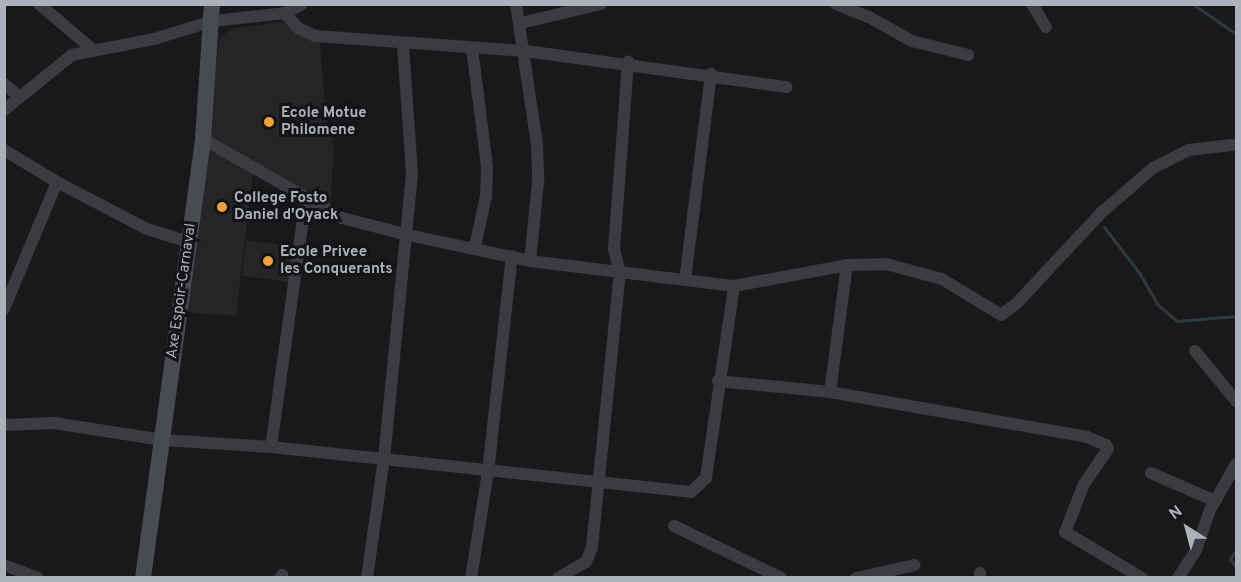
<!DOCTYPE html>
<html>
<head>
<meta charset="utf-8">
<style>
	body { margin:0 }
	#map { position:relative; width:1241px; height:582px; overflow:hidden; background:#19191b; font-family:Overpass,sans-serif }
	div>[style] { position:absolute }
	.built>* { inset:0; background:#252528 }
	.stream>* { height:3px; margin:-1.5px; padding:0 1.5px; transform-origin:1.5px; border-radius:1.5px; background:#2f3a3f }
	.street>* { height:12px; margin:-6px; padding:0 6px; transform-origin:6px; border-radius:6px; background:#3a3c40 }
	.secondary>* { height:16px; margin:-8px; padding:0 8px; transform-origin:8px; border-radius:8px; background:#484b50 }
	.dots>* { width:16px; height:16px; translate:-50% -50%; box-sizing:border-box; border:3px solid #141416; border-radius:50% }
	span { translate:-50% -50%; white-space:nowrap; text-align:center; line-height:1.15; -webkit-text-stroke:6px #141416; paint-order:stroke }
	.poi-label { font-size:15px; color:#acb2bb; font-weight:700 }
	.left { translate:0 -50%; text-align:left }
	.street-label { font-size:15px; color:#acb2bb }
	.frame { position:absolute; inset:0; border:6px solid #acb2bb; pointer-events:none }
	.north { position:absolute; left:1157px; top:498px; width:60px; height:60px; -webkit-text-stroke:4px #141416; paint-order:stroke; rotate:324deg; font-size:16px; font-weight:700; line-height:24px; text-align:center; color:#acb2bb }
	.north::after { content:''; display:block; margin:auto; width:21px; height:27px; background:#acb2bb; clip-path:polygon(50% 0,100% 100%,50% 72%,0 100%) }
</style>
</head>
<body>
<div id="map">
	<div class="built">
		<div style="clip-path:polygon(285px 21px,320px 44px,325px 107px,334px 148px,330px 207px,208px 137px,219px 39px,230px 29px)"></div>
		<div style="clip-path:polygon(205px 146px,253px 172px,236px 316px,183px 312px)"></div>
		<div style="clip-path:polygon(246px 240px,295px 247px,290px 282px,242px 276px)"></div>
	</div>
	<div class="stream">
		<div style="left:1193px;top:4px;width:52px;rotate:34.9deg"></div>
		<div style="left:1104px;top:227px;width:59px;rotate:52.5deg"></div>
		<div style="left:1140px;top:274px;width:36px;rotate:60deg"></div>
		<div style="left:1158px;top:305px;width:25px;rotate:40deg"></div>
		<div style="left:1177px;top:321px;width:59px;rotate:-4.8deg"></div>
		<div style="left:1236px;top:550px;width:11px;rotate:124deg"></div>
		<div style="left:1230px;top:559px;width:10px;rotate:53deg"></div>
	</div>
	<div class="street">
		<div style="left:39px;top:4px;width:70px;rotate:40.3deg"></div>
		<div style="left:516px;top:4px;width:143px;rotate:81.5deg"></div>
		<div style="left:537px;top:145px;width:38px;rotate:88deg"></div>
		<div style="left:538px;top:183px;width:78px;rotate:95.9deg"></div>
		<div style="left:836px;top:4px;width:35px;rotate:22deg"></div>
		<div style="left:869px;top:17px;width:49px;rotate:29.2deg"></div>
		<div style="left:912px;top:41px;width:58px;rotate:14deg"></div>
		<div style="left:1032px;top:4px;width:27px;rotate:59deg"></div>
		<div style="left:285px;top:13px;width:20px;rotate:49deg"></div>
		<div style="left:298px;top:28px;width:19px;rotate:25deg"></div>
		<div style="left:315px;top:36px;width:212px;rotate:4.1deg"></div>
		<div style="left:526px;top:51px;width:263px;rotate:7.9deg"></div>
		<div style="left:521px;top:23px;width:82px;rotate:-13.4deg"></div>
		<div style="left:472px;top:48px;width:119px;rotate:82.8deg"></div>
		<div style="left:487px;top:166px;width:30px;rotate:92deg"></div>
		<div style="left:486px;top:196px;width:52px;rotate:102.2deg"></div>
		<div style="left:4px;top:84px;width:19px;rotate:39deg"></div>
		<div style="left:4px;top:110px;width:87px;rotate:-39deg"></div>
		<div style="left:72px;top:55px;width:84px;rotate:-11deg"></div>
		<div style="left:154px;top:39px;width:62px;rotate:-17deg"></div>
		<div style="left:213px;top:21px;width:72px;rotate:-6.3deg"></div>
		<div style="left:285px;top:13px;width:19px;rotate:-28deg"></div>
		<div style="left:203px;top:139px;width:160px;rotate:29.6deg"></div>
		<div style="left:342px;top:218px;width:68px;rotate:14.4deg"></div>
		<div style="left:408px;top:235px;width:125px;rotate:12deg"></div>
		<div style="left:530px;top:261px;width:206px;rotate:7deg"></div>
		<div style="left:734px;top:286px;width:115px;rotate:-10.5deg"></div>
		<div style="left:847px;top:265px;width:39px;rotate:-1deg"></div>
		<div style="left:886px;top:264px;width:58px;rotate:15deg"></div>
		<div style="left:942px;top:279px;width:69px;rotate:31.4deg"></div>
		<div style="left:1001px;top:315px;width:20px;rotate:-37deg"></div>
		<div style="left:1017px;top:303px;width:123px;rotate:-47deg"></div>
		<div style="left:1101px;top:213px;width:69px;rotate:-40.9deg"></div>
		<div style="left:1153px;top:168px;width:39px;rotate:-27deg"></div>
		<div style="left:1188px;top:150px;width:44px;rotate:-6.5deg"></div>
		<div style="left:4px;top:150px;width:62px;rotate:31.1deg"></div>
		<div style="left:57px;top:182px;width:138px;rotate:112.7deg"></div>
		<div style="left:57px;top:182px;width:102px;rotate:27.6deg"></div>
		<div style="left:147px;top:229px;width:44px;rotate:17.2deg"></div>
		<div style="left:685px;top:280px;width:208px;rotate:-82.8deg"></div>
		<div style="left:1195px;top:351px;width:65px;rotate:50.6deg"></div>
		<div style="left:718px;top:381px;width:113px;rotate:5.6deg"></div>
		<div style="left:830px;top:392px;width:261px;rotate:9.9deg"></div>
		<div style="left:1087px;top:437px;width:21px;rotate:23deg"></div>
		<div style="left:1106px;top:445px;width:4px;rotate:63deg"></div>
		<div style="left:1108px;top:449px;width:42px;rotate:124.4deg"></div>
		<div style="left:1084px;top:484px;width:52px;rotate:111.6deg"></div>
		<div style="left:1065px;top:532px;width:90px;rotate:30.9deg"></div>
		<div style="left:830px;top:392px;width:128px;rotate:-82.4deg"></div>
		<div style="left:4px;top:425px;width:50px;rotate:-2.3deg"></div>
		<div style="left:54px;top:423px;width:110px;rotate:8.9deg"></div>
		<div style="left:163px;top:440px;width:108px;rotate:3.7deg"></div>
		<div style="left:271px;top:447px;width:422px;rotate:6.1deg"></div>
		<div style="left:691px;top:492px;width:21px;rotate:-43deg"></div>
		<div style="left:706px;top:478px;width:194px;rotate:-81.7deg"></div>
		<div style="left:271px;top:447px;width:251px;rotate:-82deg"></div>
		<div style="left:1151px;top:473px;width:70px;rotate:23.6deg"></div>
		<div style="left:674px;top:526px;width:119px;rotate:25.9deg"></div>
		<div style="left:4px;top:565px;width:36px;rotate:21deg"></div>
		<div style="left:980px;top:573px;width:5px;rotate:90deg"></div>
		<div style="left:280px;top:578px;width:4px;rotate:-56deg"></div>
		<div style="left:367px;top:578px;width:120px;rotate:-81.9deg"></div>
		<div style="left:384px;top:459px;width:286px;rotate:-84.4deg"></div>
		<div style="left:412px;top:174px;width:130px;rotate:-94deg"></div>
		<div style="left:471px;top:578px;width:107px;rotate:-80.9deg"></div>
		<div style="left:488px;top:472px;width:217px;rotate:-83.7deg"></div>
		<div style="left:558px;top:578px;width:32px;rotate:-30deg"></div>
		<div style="left:586px;top:562px;width:16px;rotate:-68deg"></div>
		<div style="left:592px;top:547px;width:275px;rotate:-84.2deg"></div>
		<div style="left:620px;top:273px;width:25px;rotate:-104deg"></div>
		<div style="left:614px;top:249px;width:188px;rotate:-85.7deg"></div>
		<div style="left:856px;top:578px;width:60px;rotate:-12.4deg"></div>
		<div style="left:1178px;top:578px;width:33px;rotate:-57deg"></div>
		<div style="left:1196px;top:550px;width:42px;rotate:-70.7deg"></div>
		<div style="left:1210px;top:510px;width:53px;rotate:-60.5deg"></div>
	</div>
	<div class="secondary">
		<div style="left:143px;top:578px;width:443px;rotate:-82.2deg"></div>
		<div style="left:203px;top:139px;width:135px;rotate:-86.2deg"></div>
	</div>
	<div class="dots">
		<div style="left:269px;top:122px;background:#eea23f"></div>
		<div style="left:222px;top:207px;background:#eea23f"></div>
		<div style="left:268px;top:261px;background:#eea23f"></div>
	</div>
	<div class="poi-label">
		<span class="left" style="left:281px;top:122px">Ecole Motue<br>Philomene</span>
		<span class="left" style="left:234px;top:207px">College Fosto<br>Daniel d'Oyack</span>
		<span class="left" style="left:280px;top:261px">Ecole Privee<br>les Conquerants</span>
	</div>
	<div class="street-label">
		<span style="left:182px;top:291px;rotate:-82deg">Axe Espoir-Carnaval</span>
	</div>
	<div class="frame"></div>
	<div class="north">N</div>
</div>
</body>
</html>
